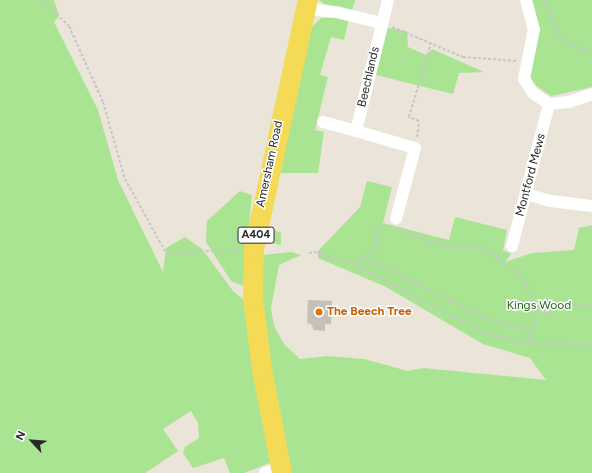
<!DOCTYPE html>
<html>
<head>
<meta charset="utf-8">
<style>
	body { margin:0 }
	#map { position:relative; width:592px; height:473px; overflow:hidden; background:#ebe4d8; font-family:Figtree,sans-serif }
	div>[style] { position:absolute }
	.green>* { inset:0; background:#a9e493 }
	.building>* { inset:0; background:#c6c1b8 }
	.path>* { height:2px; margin-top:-1px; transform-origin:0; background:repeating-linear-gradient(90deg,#c7c7c7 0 3px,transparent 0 5px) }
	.minor>* { height:12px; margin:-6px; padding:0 6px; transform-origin:6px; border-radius:6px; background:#fff }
	.primary>* { height:20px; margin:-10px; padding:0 10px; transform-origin:10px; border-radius:10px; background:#f4da55 }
	.dots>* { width:11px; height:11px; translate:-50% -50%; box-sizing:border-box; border:2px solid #fff; border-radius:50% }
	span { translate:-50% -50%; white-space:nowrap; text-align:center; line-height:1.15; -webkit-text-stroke:3px #fff; paint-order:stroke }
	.shield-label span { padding:1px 3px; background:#fff; border:1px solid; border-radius:3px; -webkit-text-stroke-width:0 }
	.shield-label { font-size:11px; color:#282828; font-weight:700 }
	.street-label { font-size:12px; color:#282828 }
	.park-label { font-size:12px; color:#226517 }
	.food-label { font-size:12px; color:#c56008; font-weight:700 }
	.left { translate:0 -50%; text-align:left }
	.north { position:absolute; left:12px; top:421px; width:40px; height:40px; -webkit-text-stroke:3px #fff; paint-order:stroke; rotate:296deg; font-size:11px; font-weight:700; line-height:16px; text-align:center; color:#282828 }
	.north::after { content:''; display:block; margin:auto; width:14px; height:18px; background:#282828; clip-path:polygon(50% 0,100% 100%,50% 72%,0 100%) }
</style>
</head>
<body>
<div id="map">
	<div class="green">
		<div style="clip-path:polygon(0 0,54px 0,59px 16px,54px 22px,98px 110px,118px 180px,163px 272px,166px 248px,185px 237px,202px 249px,233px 291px,245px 301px,272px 462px,244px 473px,230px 473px,224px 458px,193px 468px,183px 453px,185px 447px,199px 438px,198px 423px,191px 411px,163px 429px,178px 451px,145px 473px,0 473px)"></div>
		<div style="clip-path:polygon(319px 0,355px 0,352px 10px,324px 4px)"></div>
		<div style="clip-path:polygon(530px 0,592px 0,592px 87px,551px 96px,529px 81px)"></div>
		<div style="clip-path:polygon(341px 17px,349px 18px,344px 40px,331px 37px,320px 75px,328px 77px,315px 130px,324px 132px,318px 173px,276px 173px,312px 27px,321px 18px)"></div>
		<div style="clip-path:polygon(388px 28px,407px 31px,408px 47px,426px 55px,432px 49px,484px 72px,459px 73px,453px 94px,376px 75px)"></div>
		<div style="clip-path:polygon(367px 181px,392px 187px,383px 223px,449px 240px,455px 217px,507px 230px,503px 250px,511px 254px,505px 262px,532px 253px,574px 250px,579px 228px,592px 225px,592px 473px,291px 473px,278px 415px,260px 286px,262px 255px,291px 252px,301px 255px,279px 265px,271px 308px,274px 326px,284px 344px,300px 359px,327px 356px,364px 359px,408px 371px,423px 368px,546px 380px,530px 358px,483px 344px,386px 287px,318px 258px,318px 251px,360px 207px)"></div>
		<div style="clip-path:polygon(240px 191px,252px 195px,243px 286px,231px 281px,206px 242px,207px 221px)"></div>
		<div style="clip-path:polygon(268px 227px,281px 233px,281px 245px,262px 241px)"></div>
	</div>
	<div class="building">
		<div style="clip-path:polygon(308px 300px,332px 301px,331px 324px,325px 324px,325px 331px,314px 330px,311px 324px,307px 323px)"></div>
	</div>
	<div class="path">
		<div style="left:42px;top:0;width:37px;rotate:44deg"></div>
		<div style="left:69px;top:26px;width:83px;rotate:65.9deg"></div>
		<div style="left:103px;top:102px;width:80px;rotate:74.1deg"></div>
		<div style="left:125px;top:179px;width:85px;rotate:61deg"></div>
		<div style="left:166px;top:253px;width:73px;rotate:-2.4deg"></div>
		<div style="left:544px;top:0;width:38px;rotate:68deg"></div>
		<div style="left:558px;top:35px;width:11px;rotate:41deg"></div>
		<div style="left:566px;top:42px;width:28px;rotate:23deg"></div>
		<div style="left:392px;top:27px;width:77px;rotate:22.9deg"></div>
		<div style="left:463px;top:57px;width:54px;rotate:4.2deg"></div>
		<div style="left:417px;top:137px;width:16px;rotate:-83deg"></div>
		<div style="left:419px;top:121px;width:11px;rotate:-158deg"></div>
		<div style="left:409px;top:117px;width:77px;rotate:-73.4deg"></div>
		<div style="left:397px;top:230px;width:54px;rotate:18.4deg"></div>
		<div style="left:448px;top:247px;width:29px;rotate:-2deg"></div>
		<div style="left:477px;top:246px;width:11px;rotate:22deg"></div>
		<div style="left:487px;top:250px;width:44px;rotate:37.6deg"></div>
		<div style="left:522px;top:277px;width:38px;rotate:63deg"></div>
		<div style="left:539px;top:311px;width:7px;rotate:16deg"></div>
		<div style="left:546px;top:313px;width:24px;rotate:-22deg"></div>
		<div style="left:568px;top:304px;width:24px;rotate:5deg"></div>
		<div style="left:309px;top:253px;width:9px;rotate:-6deg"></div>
		<div style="left:318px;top:252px;width:44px;rotate:20.1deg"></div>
		<div style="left:359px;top:267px;width:144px;rotate:27.8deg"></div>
		<div style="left:486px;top:334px;width:43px;rotate:12.1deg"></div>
		<div style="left:528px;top:343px;width:64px;rotate:2.7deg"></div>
		<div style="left:363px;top:257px;width:138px;rotate:26.8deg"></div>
		<div style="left:486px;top:319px;width:48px;rotate:14.6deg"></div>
		<div style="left:497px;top:257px;width:8px;rotate:-23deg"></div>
		<div style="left:359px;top:267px;width:11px;rotate:-68deg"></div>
		<div style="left:363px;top:257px;width:17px;rotate:-36deg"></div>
		<div style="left:377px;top:247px;width:15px;rotate:-98deg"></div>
		<div style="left:375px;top:232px;width:14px;rotate:-39deg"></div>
		<div style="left:528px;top:342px;width:20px;rotate:-70deg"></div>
		<div style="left:535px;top:323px;width:15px;rotate:-90deg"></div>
	</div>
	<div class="minor">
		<div style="left:388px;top:0;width:135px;rotate:103.7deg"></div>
		<div style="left:356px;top:131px;width:61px;rotate:16.1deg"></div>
		<div style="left:415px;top:148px;width:73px;rotate:105deg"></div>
		<div style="left:526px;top:0;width:30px;rotate:75deg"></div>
		<div style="left:534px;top:29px;width:51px;rotate:101.3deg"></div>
		<div style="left:524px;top:79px;width:17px;rotate:57deg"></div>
		<div style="left:533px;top:93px;width:19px;rotate:35deg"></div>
		<div style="left:549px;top:104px;width:20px;rotate:-6deg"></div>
		<div style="left:569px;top:102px;width:24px;rotate:-19deg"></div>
		<div style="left:306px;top:9px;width:30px;rotate:6deg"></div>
		<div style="left:336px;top:12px;width:46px;rotate:13.7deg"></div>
		<div style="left:323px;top:122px;width:34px;rotate:15deg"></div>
		<div style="left:526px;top:194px;width:26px;rotate:16deg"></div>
		<div style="left:551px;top:201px;width:41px;rotate:7deg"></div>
		<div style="left:512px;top:246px;width:147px;rotate:-75.4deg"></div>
		<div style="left:265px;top:473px;width:17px;rotate:-17deg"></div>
	</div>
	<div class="primary">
		<div style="left:282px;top:473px;width:106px;rotate:-100.9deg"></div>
		<div style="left:262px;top:369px;width:72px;rotate:-97.2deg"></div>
		<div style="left:253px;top:298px;width:49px;rotate:-88.8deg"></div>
		<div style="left:254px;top:249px;width:255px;rotate:-77.8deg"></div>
	</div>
	<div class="dots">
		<div style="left:319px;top:312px;background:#e8710a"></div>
	</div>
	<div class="shield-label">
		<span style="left:256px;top:235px">A404</span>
	</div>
	<div class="street-label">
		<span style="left:369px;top:77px;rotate:-77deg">Beechlands</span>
		<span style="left:270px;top:164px;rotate:-78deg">Amersham Road</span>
		<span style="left:531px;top:175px;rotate:-75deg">Montford Mews</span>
	</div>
	<div class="park-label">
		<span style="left:539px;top:306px">Kings Wood</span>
	</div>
	<div class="food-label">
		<span class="left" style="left:327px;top:312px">The Beech Tree</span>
	</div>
	<div class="north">N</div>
</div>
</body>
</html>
